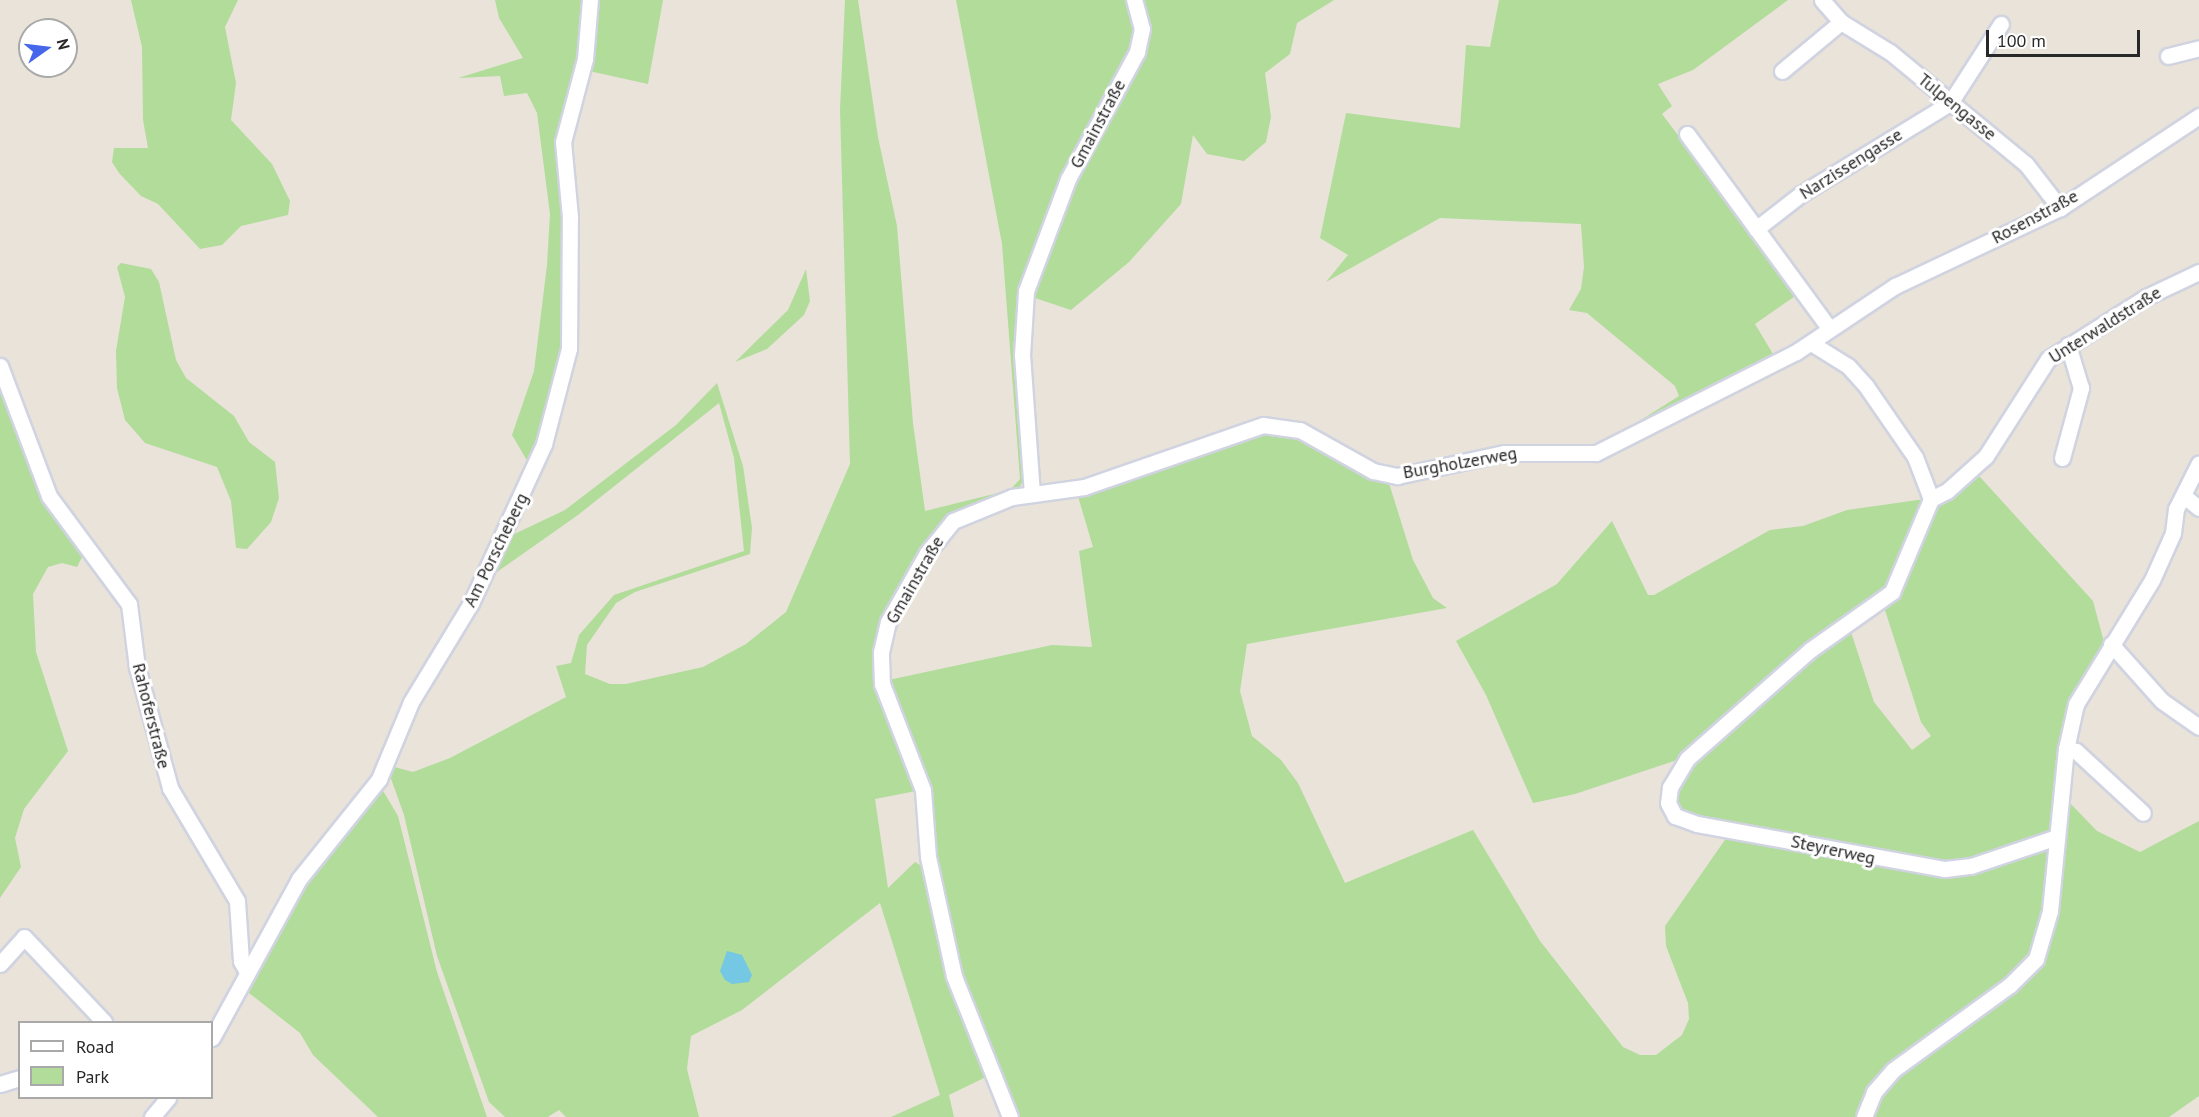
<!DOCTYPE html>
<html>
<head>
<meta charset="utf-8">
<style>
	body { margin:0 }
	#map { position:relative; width:2199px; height:1117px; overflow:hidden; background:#e9e3da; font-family:"PT Sans",sans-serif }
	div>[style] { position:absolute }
	.green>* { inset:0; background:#b1dc9a }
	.water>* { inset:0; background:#74c8e4 }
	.roads { filter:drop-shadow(2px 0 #d0d3e0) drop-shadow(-2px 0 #d0d3e0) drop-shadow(0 2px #d0d3e0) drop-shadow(0 -2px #d0d3e0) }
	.minor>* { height:15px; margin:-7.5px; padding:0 7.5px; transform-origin:7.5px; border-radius:7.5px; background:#fff }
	span { translate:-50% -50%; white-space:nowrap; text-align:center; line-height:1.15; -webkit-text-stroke:6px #fff; paint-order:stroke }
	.street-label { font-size:18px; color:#282828 }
	.legend { position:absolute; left:18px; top:1021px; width:195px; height:78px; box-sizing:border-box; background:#fff; border:2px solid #a9a9a9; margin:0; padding:8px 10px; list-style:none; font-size:18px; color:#282828 }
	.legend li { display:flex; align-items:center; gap:12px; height:30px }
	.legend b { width:30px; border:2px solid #a9a9a9 }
	.north { position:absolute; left:18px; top:18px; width:60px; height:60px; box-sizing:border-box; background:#fff; border:2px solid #a9a9a9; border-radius:50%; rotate:76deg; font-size:16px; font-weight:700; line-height:24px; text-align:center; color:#282828 }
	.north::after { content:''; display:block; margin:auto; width:21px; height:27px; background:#4666eb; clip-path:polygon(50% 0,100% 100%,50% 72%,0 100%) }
	.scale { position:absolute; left:1986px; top:30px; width:154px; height:27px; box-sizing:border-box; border:3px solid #282828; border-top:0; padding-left:8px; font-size:18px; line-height:21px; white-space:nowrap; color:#282828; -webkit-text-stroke:4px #fff; paint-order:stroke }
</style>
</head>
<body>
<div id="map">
	<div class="green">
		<div style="clip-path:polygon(131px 0,238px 0,225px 27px,236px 83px,231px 120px,272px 164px,290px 201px,288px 215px,241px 226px,222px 245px,200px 249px,158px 204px,141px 196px,119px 173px,112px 162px,114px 148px,148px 148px,143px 120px,142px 47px)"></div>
		<div style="clip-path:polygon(495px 0,663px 0,648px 84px,589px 71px,582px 74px,562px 184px,565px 354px,532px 469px,512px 435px,534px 371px,547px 265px,550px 214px,537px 113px,527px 93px,504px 96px,500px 76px,458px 78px,523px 58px,499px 18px)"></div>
		<div style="clip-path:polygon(845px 0,858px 0,878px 137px,897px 226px,913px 423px,925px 511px,1010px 490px,1020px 479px,1002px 244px,956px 0,1125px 0,1135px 29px,1132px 45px,1045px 221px,1024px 283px,1028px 471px,1018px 490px,970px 508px,901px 593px,877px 670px,921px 790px,875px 799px,888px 888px,915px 862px,928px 870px,990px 1075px,949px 1095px,954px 1117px,891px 1117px,940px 1095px,880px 903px,742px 1010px,691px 1036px,687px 1069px,699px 1117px,566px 1117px,559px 1110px,548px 1117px,505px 1117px,489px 1102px,437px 956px,404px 815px,389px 773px,391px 766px,413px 772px,450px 758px,566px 697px,556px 666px,571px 663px,579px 635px,614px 595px,744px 551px,734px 458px,719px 403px,578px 515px,487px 579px,508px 537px,565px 510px,676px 425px,717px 383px,743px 466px,752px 528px,750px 554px,635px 592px,616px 603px,587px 645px,585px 674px,610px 684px,626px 684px,703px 667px,746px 644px,786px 612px,850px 464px,840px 109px)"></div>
		<div style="clip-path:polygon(1138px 0,1334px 0,1297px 23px,1290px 54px,1265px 73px,1271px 117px,1266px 142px,1244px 161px,1207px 154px,1193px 135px,1181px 204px,1129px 262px,1071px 310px,1032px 297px,1049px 233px,1146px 39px)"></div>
		<div style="clip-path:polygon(1499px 0,1788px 0,1693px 70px,1658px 84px,1672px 106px,1662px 114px,1798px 294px,1755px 324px,1776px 359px,1614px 437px,1679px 396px,1675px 386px,1587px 313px,1569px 310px,1581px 289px,1584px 267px,1581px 224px,1440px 218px,1326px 282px,1348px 255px,1320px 238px,1346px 113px,1460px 128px,1466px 45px,1490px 47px)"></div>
		<div style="clip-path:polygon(121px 263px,151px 269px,159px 282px,176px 360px,186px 378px,234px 416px,249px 442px,275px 462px,279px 498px,271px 522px,247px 549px,236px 548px,231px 501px,217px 467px,145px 443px,125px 420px,117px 388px,116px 351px,125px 297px,117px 267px)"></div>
		<div style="clip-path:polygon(806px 269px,810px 301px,804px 315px,767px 349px,735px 362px,788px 310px)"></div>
		<div style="clip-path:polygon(0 378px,84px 553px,77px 567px,62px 563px,48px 567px,33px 594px,36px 652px,68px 751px,24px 809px,15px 838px,21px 867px,0 898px)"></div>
		<div style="clip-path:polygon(evenodd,1261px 429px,1292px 432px,1388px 480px,1413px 560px,1433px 598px,1447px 608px,1247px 644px,1240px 691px,1252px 736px,1281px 760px,1298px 783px,1345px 883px,1473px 830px,1540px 941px,1623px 1047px,1640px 1055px,1656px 1055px,1682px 1035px,1689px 1019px,1688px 1003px,1666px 946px,1665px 926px,1729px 834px,1663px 805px,1663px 784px,1680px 759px,1575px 794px,1533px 803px,1486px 695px,1456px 641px,1557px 584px,1612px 521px,1648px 595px,1654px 595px,1770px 530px,1803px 526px,1847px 510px,1925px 499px,1970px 466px,2093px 601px,2108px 657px,2087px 692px,2073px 738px,2066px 799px,2097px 831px,2140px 852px,2199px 821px,2199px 1096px,2169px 1117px,1014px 1117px,971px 1016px,935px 873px,928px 796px,884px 681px,1052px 645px,1092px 647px,1079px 551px,1093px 547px,1077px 493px,1261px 429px,1883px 604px,1921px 722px,1931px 736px,1912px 750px,1874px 702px,1849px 626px,1883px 604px)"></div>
		<div style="clip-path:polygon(382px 789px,398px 816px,437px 972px,487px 1117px,378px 1117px,313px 1055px,300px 1033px,244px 989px,291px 899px)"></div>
	</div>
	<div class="water">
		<div style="clip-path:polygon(727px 951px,742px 955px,752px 975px,749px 982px,732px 984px,725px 980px,720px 971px)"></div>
	</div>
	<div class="roads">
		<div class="minor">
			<div style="left:1822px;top:0;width:29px;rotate:49deg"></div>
			<div style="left:1841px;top:22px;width:57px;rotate:31.5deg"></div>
			<div style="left:1890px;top:52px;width:176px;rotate:39.5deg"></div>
			<div style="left:2026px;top:164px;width:56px;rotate:52.3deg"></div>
			<div style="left:2168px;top:56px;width:32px;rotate:-14deg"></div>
			<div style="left:1782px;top:71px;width:77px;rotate:-39.7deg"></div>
			<div style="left:1687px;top:134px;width:240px;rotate:53.8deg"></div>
			<div style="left:1756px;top:229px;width:57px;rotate:-37.9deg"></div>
			<div style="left:1801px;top:194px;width:175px;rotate:-31.4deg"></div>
			<div style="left:1950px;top:103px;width:94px;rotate:-57.2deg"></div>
			<div style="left:1811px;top:343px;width:44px;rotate:31.9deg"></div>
			<div style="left:1848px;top:366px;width:27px;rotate:48deg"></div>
			<div style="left:1866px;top:386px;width:86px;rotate:55.4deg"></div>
			<div style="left:1915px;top:457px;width:45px;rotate:69.1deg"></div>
			<div style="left:0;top:366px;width:139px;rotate:69.3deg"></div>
			<div style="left:49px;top:496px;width:134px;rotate:53.5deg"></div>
			<div style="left:129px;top:604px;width:64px;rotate:82.8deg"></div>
			<div style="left:137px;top:667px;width:125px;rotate:74.7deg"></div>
			<div style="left:170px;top:788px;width:131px;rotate:59.3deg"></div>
			<div style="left:237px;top:901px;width:60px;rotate:86.2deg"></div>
			<div style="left:241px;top:961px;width:13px;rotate:61deg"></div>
			<div style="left:2062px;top:458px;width:73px;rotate:-74.8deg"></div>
			<div style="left:2081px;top:388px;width:45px;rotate:-106.8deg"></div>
			<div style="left:1032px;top:494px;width:139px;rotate:-94.1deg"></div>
			<div style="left:1022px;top:355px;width:64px;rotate:-86.4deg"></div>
			<div style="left:1026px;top:291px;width:120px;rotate:-69.4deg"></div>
			<div style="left:1068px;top:179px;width:145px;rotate:-61.5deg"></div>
			<div style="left:1137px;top:52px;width:24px;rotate:-78deg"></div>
			<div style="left:1142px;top:29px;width:30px;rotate:-105deg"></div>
			<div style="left:2184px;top:496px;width:19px;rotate:39deg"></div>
			<div style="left:1931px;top:499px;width:101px;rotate:112.8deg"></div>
			<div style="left:1892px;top:592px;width:100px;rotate:144.7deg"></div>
			<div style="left:1810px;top:650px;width:164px;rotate:138.5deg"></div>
			<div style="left:1687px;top:759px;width:33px;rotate:121deg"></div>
			<div style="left:1670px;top:787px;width:16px;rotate:97deg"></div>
			<div style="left:1668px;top:803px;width:15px;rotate:62deg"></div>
			<div style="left:1675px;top:816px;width:23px;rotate:20deg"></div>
			<div style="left:1697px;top:824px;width:252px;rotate:10.3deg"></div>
			<div style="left:1945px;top:869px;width:26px;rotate:-7deg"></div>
			<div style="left:1971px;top:866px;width:91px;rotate:-18.6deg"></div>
			<div style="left:1931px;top:499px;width:18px;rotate:-27deg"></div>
			<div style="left:1947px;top:491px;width:52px;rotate:-41.9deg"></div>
			<div style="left:1986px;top:456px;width:115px;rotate:-57.4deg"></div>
			<div style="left:2048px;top:359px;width:116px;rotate:-32.3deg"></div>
			<div style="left:2146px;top:297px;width:59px;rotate:-25.3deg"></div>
			<div style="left:2111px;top:644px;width:76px;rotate:48.2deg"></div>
			<div style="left:2162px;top:701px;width:45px;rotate:35.1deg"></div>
			<div style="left:2066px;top:749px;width:10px;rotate:11deg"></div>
			<div style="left:2076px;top:751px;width:91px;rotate:42.8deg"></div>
			<div style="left:0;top:964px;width:36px;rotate:-48deg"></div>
			<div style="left:24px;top:937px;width:117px;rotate:46.7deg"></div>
			<div style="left:212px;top:1038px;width:181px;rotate:-61.3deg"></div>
			<div style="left:299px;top:879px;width:128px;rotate:-51.3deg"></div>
			<div style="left:379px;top:779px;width:83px;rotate:-67.4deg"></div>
			<div style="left:411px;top:702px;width:116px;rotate:-58.8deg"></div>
			<div style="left:471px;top:603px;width:175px;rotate:-65.3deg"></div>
			<div style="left:544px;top:444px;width:98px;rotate:-75.3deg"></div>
			<div style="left:569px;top:349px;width:132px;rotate:-89.6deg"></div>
			<div style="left:570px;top:217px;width:75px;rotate:-95.3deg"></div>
			<div style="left:563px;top:142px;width:86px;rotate:-75.2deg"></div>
			<div style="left:585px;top:59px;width:59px;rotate:-85.2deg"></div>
			<div style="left:0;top:1084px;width:21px;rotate:-17deg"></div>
			<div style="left:152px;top:1117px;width:25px;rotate:-50deg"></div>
			<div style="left:1010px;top:1117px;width:152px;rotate:-111.7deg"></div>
			<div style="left:954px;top:976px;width:122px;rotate:-102.3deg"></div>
			<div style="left:928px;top:857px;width:67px;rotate:-94.3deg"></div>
			<div style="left:923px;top:790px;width:114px;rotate:-111.1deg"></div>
			<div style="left:882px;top:684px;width:32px;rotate:-92deg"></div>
			<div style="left:881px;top:652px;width:31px;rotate:-77deg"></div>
			<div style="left:888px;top:622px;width:79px;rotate:-60.5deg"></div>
			<div style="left:927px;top:553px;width:41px;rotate:-50.9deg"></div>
			<div style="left:953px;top:521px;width:64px;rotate:-22.1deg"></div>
			<div style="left:1012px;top:497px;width:73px;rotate:-7.9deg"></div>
			<div style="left:1084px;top:487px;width:189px;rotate:-19.1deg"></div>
			<div style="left:1263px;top:425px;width:37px;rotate:8deg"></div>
			<div style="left:1300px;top:430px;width:84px;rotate:29.3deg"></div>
			<div style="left:1373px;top:471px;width:25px;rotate:12deg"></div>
			<div style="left:1397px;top:476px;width:109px;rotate:-12.1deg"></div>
			<div style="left:1504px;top:453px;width:92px"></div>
			<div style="left:1596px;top:453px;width:224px;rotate:-26.8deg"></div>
			<div style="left:1796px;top:352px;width:119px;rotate:-33.7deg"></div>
			<div style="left:1895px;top:286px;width:183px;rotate:-25.3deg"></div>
			<div style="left:2060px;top:208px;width:167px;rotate:-33.5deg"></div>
			<div style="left:1864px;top:1117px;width:27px;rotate:-68deg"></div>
			<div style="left:1874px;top:1092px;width:29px;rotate:-49deg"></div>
			<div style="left:1893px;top:1070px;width:145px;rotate:-36deg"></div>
			<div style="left:2010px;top:985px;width:37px;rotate:-45deg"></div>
			<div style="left:2036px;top:959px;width:50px;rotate:-73.7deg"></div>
			<div style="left:2050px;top:911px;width:163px;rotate:-84.4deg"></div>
			<div style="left:2066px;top:749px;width:46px;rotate:-77.5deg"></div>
			<div style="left:2076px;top:704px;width:145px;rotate:-58.5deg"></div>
			<div style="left:2152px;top:580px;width:51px;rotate:-65.9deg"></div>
			<div style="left:2173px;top:533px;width:24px;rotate:-83deg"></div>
			<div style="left:2176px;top:509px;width:51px;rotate:-63.4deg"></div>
		</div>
	</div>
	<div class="street-label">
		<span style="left:1957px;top:107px;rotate:39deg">Tulpengasse</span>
		<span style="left:1098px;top:124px;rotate:-62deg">Gmainstraße</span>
		<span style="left:1851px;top:164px;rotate:-32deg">Narzissengasse</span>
		<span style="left:2035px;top:217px;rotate:-28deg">Rosenstraße</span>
		<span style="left:2105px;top:325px;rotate:-32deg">Unterwaldstraße</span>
		<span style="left:1460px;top:463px;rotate:-10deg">Burgholzerweg</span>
		<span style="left:496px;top:550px;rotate:-64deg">Am Porscheberg</span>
		<span style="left:915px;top:580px;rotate:-60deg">Gmainstraße</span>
		<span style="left:151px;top:716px;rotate:76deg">Rahoferstraße</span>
		<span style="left:1833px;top:850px;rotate:12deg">Steyrerweg</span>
	</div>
	<ul class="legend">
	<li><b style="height:8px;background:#fff"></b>Road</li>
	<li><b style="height:16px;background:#b1dc9a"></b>Park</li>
	</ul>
	<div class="north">N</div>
	<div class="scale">100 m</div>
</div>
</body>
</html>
